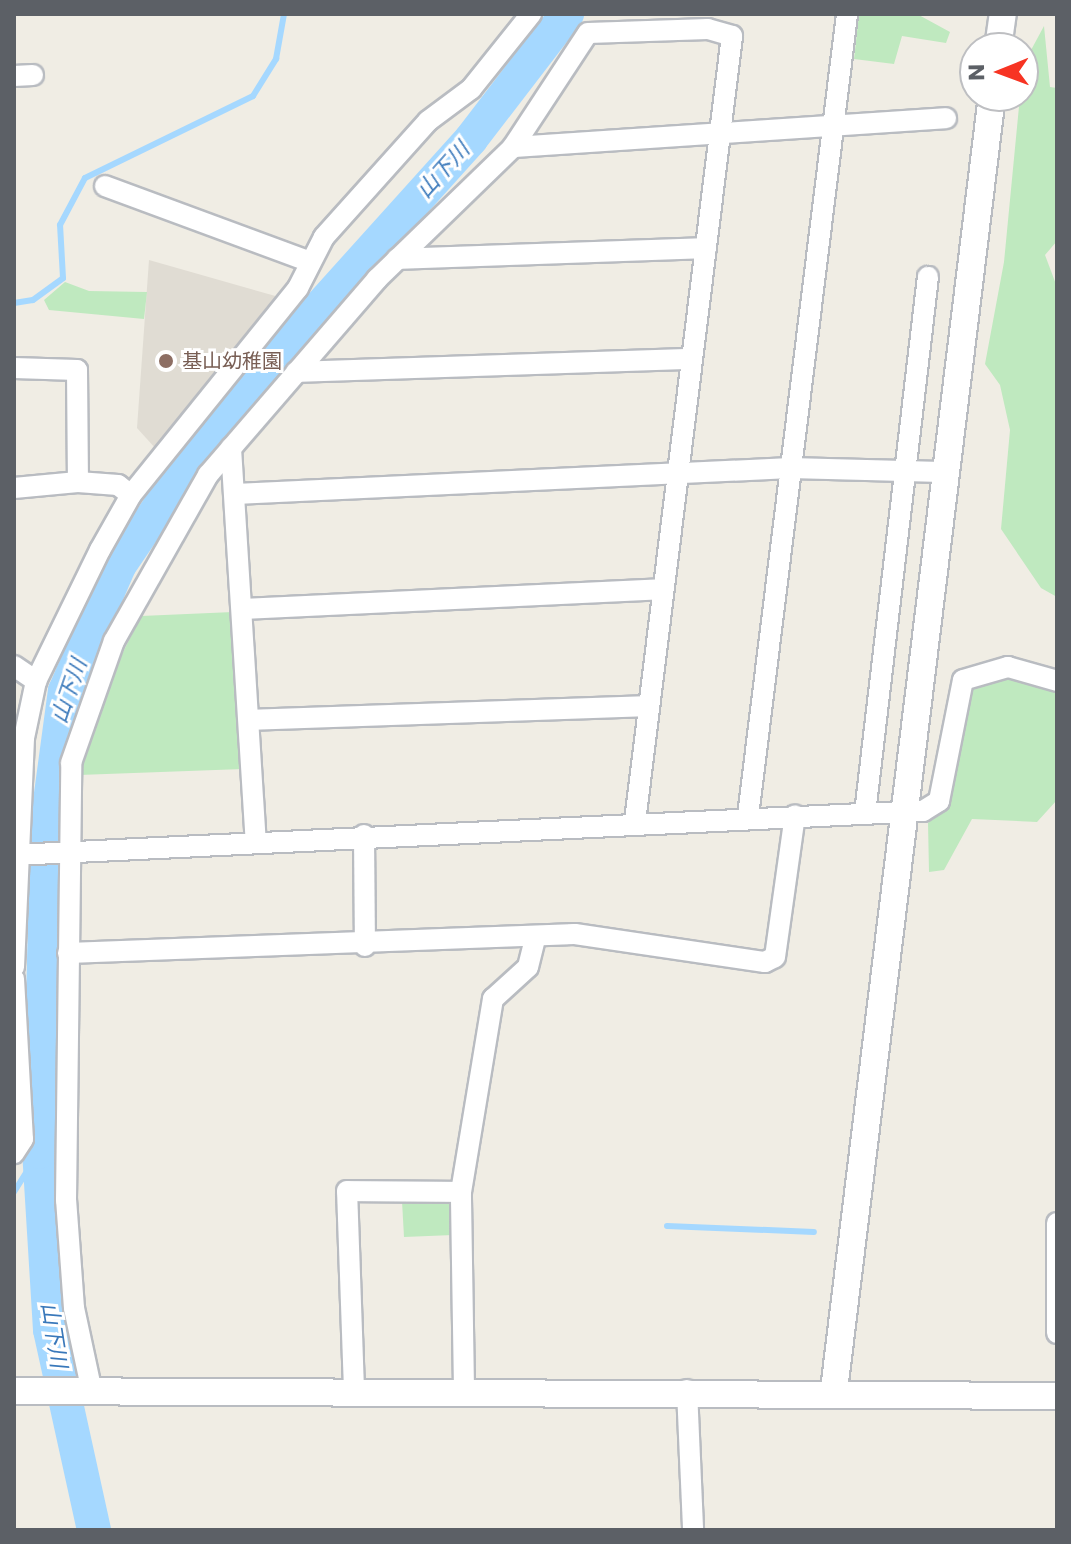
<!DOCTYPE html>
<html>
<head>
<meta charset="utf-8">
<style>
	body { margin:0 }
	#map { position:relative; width:1071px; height:1544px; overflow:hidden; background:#f0ede4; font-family:Poppins,"Noto Sans JP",sans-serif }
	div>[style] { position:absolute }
	.education>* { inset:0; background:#e0dcd3 }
	.green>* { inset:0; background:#bfe9bf }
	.stream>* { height:6px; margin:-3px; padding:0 3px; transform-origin:3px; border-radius:3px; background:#a5d8ff }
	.river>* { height:34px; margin:-17px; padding:0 17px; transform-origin:17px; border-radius:17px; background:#a5d8ff }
	.roads { filter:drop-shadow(2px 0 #b9bcc1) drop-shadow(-2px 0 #b9bcc1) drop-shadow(0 2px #b9bcc1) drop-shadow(0 -2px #b9bcc1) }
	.minor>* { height:20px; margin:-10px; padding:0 10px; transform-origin:10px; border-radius:10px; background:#fff }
	.tertiary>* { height:26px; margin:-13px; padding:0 13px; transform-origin:13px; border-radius:13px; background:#fff }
	.dots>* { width:22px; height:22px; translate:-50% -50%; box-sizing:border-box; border:4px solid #fff; border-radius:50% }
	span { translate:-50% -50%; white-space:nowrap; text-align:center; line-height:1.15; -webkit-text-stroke:6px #fff; paint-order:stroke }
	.education-label { font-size:20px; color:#785e54 }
	.left { translate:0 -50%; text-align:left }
	.water-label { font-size:22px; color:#3978ba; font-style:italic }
	.frame { position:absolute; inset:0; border:16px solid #5c6066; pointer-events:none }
	.north { position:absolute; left:959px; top:32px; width:80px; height:80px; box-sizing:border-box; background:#fff; border:2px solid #bebfc2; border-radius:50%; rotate:269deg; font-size:22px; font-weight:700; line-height:32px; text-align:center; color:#5c6066 }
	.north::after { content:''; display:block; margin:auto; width:28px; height:36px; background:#f73423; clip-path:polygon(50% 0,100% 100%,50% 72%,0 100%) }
</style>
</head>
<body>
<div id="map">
	<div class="education">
		<div style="clip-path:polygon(149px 260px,279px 297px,156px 449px,137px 428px)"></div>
	</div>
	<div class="green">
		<div style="clip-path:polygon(859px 14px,917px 14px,950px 32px,946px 43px,902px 36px,894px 64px,854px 59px)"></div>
		<div style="clip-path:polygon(1044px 26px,1050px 87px,1057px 88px,1057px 241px,1045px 255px,1057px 287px,1057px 597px,1041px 588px,1001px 529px,1010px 430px,1000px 385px,985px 364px,1004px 262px,1023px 65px)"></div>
		<div style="clip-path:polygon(65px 282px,89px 291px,147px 292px,144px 319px,49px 310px,44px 300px)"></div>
		<div style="clip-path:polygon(233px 612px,243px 769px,79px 775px,101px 696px,141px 616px)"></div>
		<div style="clip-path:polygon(996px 672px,1057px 691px,1057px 800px,1037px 822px,972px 819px,944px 870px,929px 872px,928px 823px,943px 808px,963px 697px)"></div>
		<div style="clip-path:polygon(445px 1199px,452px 1205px,453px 1235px,404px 1237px,402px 1201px)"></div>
	</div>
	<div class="stream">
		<div style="left:14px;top:303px;width:19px;rotate:-9deg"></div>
		<div style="left:33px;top:300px;width:37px;rotate:-36deg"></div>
		<div style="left:63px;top:278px;width:53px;rotate:-93.2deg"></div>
		<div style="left:60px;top:225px;width:53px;rotate:-62deg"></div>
		<div style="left:85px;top:178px;width:187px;rotate:-26deg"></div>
		<div style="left:253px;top:96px;width:44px;rotate:-58.1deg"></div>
		<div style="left:276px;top:59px;width:46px;rotate:-79.9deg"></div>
		<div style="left:14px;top:1192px;width:47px;rotate:-58deg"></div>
		<div style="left:667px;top:1226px;width:147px;rotate:2.3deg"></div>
	</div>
	<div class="river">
		<div style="left:94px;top:1530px;width:205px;rotate:-102.4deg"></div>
		<div style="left:50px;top:1330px;width:178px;rotate:-93.5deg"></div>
		<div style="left:39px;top:1152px;width:336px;rotate:-88.5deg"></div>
		<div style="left:48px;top:816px;width:126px;rotate:-82.3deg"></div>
		<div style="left:65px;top:691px;width:136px;rotate:-66.6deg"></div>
		<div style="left:119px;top:566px;width:178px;rotate:-55.8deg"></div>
		<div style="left:219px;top:419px;width:377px;rotate:-48deg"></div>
		<div style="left:471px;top:139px;width:158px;rotate:-52.5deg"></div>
	</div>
	<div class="roads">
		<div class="minor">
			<div style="left:14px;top:76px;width:19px;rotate:-3deg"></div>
			<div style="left:513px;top:147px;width:136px;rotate:-56.7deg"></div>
			<div style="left:588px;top:33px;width:120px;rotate:-1.9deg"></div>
			<div style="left:708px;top:29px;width:25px;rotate:16deg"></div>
			<div style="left:732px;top:36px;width:791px;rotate:97.04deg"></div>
			<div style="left:105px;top:186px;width:216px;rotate:20.3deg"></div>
			<div style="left:397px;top:259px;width:309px;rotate:-2deg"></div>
			<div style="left:14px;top:368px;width:63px;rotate:1.8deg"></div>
			<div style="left:77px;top:370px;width:112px;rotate:89.5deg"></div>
			<div style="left:296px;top:372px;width:395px;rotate:-1.9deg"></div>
			<div style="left:231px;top:448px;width:393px;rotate:86.4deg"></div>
			<div style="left:14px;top:488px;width:64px;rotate:-5.4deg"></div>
			<div style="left:78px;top:482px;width:40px;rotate:4.3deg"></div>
			<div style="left:118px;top:485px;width:16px;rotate:38deg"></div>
			<div style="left:235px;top:494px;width:556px;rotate:-2.68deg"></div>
			<div style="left:790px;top:468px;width:152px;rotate:1.5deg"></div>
			<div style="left:242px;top:609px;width:420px;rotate:-2.7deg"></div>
			<div style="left:14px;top:666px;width:27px;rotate:34deg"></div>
			<div style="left:249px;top:720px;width:399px;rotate:-2deg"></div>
			<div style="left:865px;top:813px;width:540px;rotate:-83.3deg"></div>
			<div style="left:748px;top:816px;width:808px;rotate:-82.96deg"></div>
			<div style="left:364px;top:835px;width:111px;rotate:89.5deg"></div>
			<div style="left:14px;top:855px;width:910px;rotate:-2.77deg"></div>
			<div style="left:923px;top:811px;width:19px;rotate:-32deg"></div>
			<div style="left:939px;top:801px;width:123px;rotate:-78.8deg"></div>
			<div style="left:963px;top:680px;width:47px;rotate:-16.1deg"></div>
			<div style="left:1008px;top:667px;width:51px;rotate:15.9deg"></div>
			<div style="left:68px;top:953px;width:507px;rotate:-2.15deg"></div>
			<div style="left:575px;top:934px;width:192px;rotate:8.4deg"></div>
			<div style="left:765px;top:962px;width:11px;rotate:-27deg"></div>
			<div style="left:775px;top:957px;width:143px;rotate:-82deg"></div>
			<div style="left:14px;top:967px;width:229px;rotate:-87.5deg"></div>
			<div style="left:24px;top:738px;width:58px;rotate:-78.1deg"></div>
			<div style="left:36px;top:681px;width:146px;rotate:-64deg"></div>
			<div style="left:100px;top:550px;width:63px;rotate:-60.6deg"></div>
			<div style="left:131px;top:495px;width:266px;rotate:-51.1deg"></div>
			<div style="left:298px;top:288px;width:57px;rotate:-63deg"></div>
			<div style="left:324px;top:237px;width:156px;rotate:-48.1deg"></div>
			<div style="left:428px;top:121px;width:54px;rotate:-36.7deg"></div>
			<div style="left:471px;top:89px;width:96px;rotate:-51.3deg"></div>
			<div style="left:14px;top:979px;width:160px;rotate:86.8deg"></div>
			<div style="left:23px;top:1139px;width:17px;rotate:123deg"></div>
			<div style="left:1057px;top:1223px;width:110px;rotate:90deg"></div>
			<div style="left:354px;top:1390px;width:199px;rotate:-92deg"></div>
			<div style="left:347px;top:1191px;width:114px;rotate:0.5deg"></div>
			<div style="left:464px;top:1390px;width:198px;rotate:-90.9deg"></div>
			<div style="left:461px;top:1192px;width:196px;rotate:-80.6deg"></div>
			<div style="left:493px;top:999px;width:47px;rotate:-42.4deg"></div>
			<div style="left:528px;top:967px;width:32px;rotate:-76deg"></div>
			<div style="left:687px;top:1390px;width:140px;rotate:87.5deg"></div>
			<div style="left:92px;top:1392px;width:86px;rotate:-102.1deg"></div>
			<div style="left:74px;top:1308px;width:108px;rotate:-94.2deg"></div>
			<div style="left:66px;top:1200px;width:437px;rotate:-89.3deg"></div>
			<div style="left:71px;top:763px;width:129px;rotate:-70.6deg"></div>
			<div style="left:114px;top:641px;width:191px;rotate:-60.5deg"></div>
			<div style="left:208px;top:475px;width:259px;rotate:-49.2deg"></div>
			<div style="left:377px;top:279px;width:190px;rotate:-44.1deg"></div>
			<div style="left:513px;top:147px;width:434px;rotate:-3.8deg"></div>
		</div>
		<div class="tertiary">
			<div style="left:998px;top:48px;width:34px;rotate:-82deg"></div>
			<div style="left:834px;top:1390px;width:1304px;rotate:-83.04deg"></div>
			<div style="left:14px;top:1391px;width:1043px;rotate:0.27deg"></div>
		</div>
	</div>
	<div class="dots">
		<div style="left:166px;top:361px;background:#8d6e63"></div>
	</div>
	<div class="education-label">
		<span class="left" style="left:182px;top:361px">基山幼稚園</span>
	</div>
	<div class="water-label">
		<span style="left:443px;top:170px;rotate:-48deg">山下川</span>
		<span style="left:69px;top:691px;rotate:-71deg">山下川</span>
		<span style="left:54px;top:1335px;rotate:81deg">山下川</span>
	</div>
	<div class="frame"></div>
	<div class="north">N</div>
</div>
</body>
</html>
